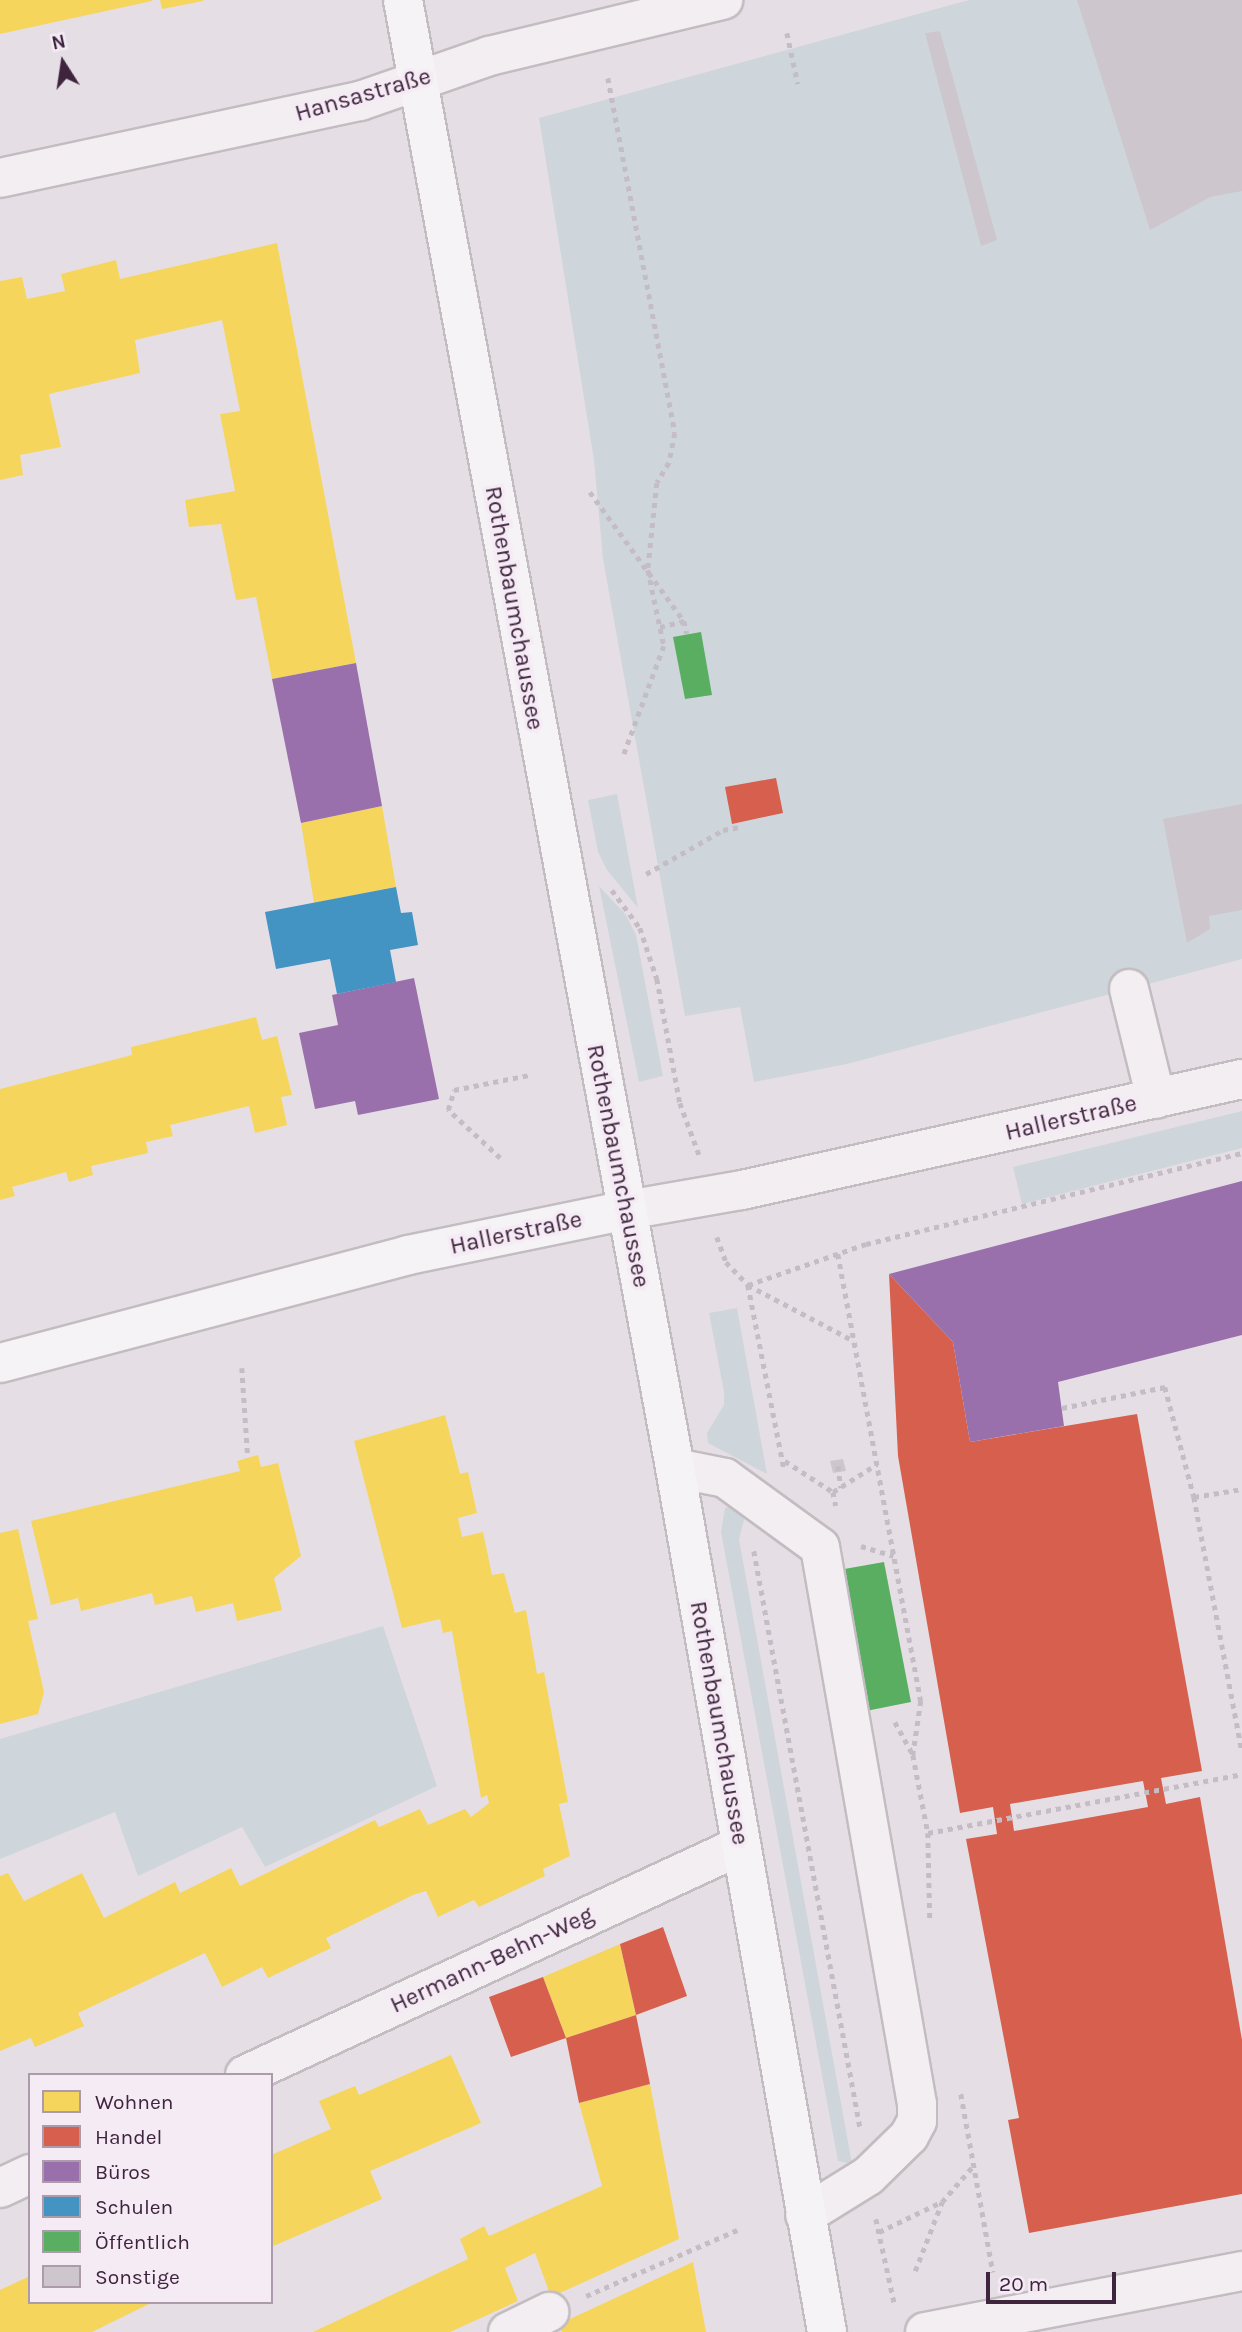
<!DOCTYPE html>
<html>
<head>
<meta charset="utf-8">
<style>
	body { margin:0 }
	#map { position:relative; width:1242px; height:2332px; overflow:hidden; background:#e5dfe5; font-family:Karla,sans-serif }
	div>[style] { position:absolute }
	.green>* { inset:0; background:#ced6db }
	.homes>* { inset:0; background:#f6d55c }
	.shops>* { inset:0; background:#d6604d }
	.offices>* { inset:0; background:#9970ab }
	.schools>* { inset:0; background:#4393c3 }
	.public>* { inset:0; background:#5aae61 }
	.building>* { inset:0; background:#cdc6cd }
	.path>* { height:4.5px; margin-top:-2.25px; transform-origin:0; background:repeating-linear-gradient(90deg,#c5bdc5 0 5px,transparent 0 10px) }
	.roads { filter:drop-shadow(2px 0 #c3bcc1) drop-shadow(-2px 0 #c3bcc1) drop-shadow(0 2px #c3bcc1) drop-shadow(0 -2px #c3bcc1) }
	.minor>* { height:38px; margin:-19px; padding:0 19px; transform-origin:19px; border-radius:19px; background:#f2eef1 }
	.major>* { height:38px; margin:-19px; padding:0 19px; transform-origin:19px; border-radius:19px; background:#f5f3f5 }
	span { translate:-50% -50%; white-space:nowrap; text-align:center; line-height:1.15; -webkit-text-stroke:7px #f5ebf5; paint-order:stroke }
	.street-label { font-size:24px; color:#3f243d }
	.legend { position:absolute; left:28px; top:2073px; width:245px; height:231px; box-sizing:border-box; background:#f5ebf5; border:2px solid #ac9bab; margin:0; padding:9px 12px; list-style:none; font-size:21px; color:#3f243d }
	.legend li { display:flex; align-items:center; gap:14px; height:35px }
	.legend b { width:35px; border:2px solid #ac9bab }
	.north { position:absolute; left:28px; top:28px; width:70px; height:70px; -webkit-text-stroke:5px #f5ebf5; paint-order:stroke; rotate:348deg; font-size:19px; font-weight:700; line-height:28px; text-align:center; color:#3f243d }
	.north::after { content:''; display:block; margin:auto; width:24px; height:32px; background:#3f243d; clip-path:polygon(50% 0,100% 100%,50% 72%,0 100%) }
	.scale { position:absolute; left:986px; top:2272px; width:130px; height:32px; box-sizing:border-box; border:4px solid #3f243d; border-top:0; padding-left:9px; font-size:21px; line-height:24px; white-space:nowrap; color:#3f243d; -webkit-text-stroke:5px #f5ebf5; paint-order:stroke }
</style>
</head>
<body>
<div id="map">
	<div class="green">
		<div style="clip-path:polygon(969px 0,1242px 0,1242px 959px,847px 1064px,754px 1082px,740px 1007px,685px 1016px,603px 559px,594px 460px,539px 118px)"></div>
		<div style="clip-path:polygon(617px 794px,638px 908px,607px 870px,598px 852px,588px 800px)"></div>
		<div style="clip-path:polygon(599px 886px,626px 915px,636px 935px,663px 1076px,639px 1082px)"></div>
		<div style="clip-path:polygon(1242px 1111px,1242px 1148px,1022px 1204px,1013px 1167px)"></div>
		<div style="clip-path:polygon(737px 1308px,767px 1474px,708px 1443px,707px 1433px,724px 1405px,724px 1392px,709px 1313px)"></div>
		<div style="clip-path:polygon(732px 1506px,746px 1512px,739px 1539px,852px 2164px,838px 2161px,721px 1532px,725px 1508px)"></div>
		<div style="clip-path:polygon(383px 1626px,437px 1786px,265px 1867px,242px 1827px,138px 1876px,115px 1812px,0 1859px,0 1739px)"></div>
	</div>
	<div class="homes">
		<div style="clip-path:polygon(0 0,152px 0,152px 1px,0 34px)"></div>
		<div style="clip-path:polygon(160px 0,203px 0,203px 1px,162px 9px)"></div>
		<div style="clip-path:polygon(277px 243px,356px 663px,272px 679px,256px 597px,236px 600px,221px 524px,189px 527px,185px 500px,235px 491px,220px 414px,240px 411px,222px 320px,135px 340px,140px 373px,49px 394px,61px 447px,20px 455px,23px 475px,0 480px,0 281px,22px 277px,27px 299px,65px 291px,61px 274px,116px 260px,120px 279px)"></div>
		<div style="clip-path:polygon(382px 806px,396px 887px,314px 903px,301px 823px)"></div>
		<div style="clip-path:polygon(256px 1017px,262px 1040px,277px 1036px,292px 1095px,281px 1097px,287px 1125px,255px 1133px,249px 1106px,170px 1125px,173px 1136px,146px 1142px,148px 1153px,91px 1166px,93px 1175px,69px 1182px,66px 1172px,12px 1187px,15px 1196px,0 1200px,0 1089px,132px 1055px,131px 1047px)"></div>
		<div style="clip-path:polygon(445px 1415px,460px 1474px,468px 1472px,477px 1513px,458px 1518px,462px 1537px,483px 1532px,492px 1575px,504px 1573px,515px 1613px,526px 1610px,537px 1674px,544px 1672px,568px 1802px,559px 1804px,570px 1856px,543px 1869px,545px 1876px,479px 1907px,474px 1900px,438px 1917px,426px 1891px,413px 1895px,326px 1938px,331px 1948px,268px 1978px,262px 1967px,222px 1987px,205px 1953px,78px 2013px,84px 2026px,35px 2047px,31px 2038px,0 2051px,0 1876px,8px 1873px,24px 1901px,82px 1873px,104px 1918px,175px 1882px,180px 1893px,231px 1868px,240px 1886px,375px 1820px,379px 1827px,420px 1809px,428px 1825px,465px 1809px,471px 1817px,489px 1803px,487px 1795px,481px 1798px,452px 1631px,443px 1633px,440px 1619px,402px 1628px,354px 1441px)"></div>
		<div style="clip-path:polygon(258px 1455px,261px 1467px,278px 1463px,301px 1556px,274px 1578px,282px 1610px,237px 1621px,233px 1603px,196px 1612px,192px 1596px,155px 1605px,152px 1593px,81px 1611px,78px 1598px,51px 1605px,31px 1521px,240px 1471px,237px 1461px)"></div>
		<div style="clip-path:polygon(18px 1529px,38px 1619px,28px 1621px,44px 1692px,38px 1714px,0 1724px,0 1533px)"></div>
		<div style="clip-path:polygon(620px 1944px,636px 2015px,566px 2038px,543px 1977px)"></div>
		<div style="clip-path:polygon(451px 2055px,481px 2123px,370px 2171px,382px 2199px,271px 2247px,271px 2155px,331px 2129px,319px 2101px,355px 2086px,359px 2095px)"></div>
		<div style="clip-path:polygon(650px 2084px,679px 2239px,551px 2297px,535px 2253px,505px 2268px,518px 2301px,450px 2332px,313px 2332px,468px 2259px,460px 2239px,484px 2226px,489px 2236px,602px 2186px,579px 2103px)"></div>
		<div style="clip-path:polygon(693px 2262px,706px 2332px,562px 2332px,559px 2324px)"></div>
		<div style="clip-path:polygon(30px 2276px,30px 2302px,153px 2302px,92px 2332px,0 2332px,0 2290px)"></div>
	</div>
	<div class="shops">
		<div style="clip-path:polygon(776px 778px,783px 813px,732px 824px,725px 787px)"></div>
		<div style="clip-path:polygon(evenodd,889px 1274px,953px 1342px,970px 1442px,1137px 1414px,1202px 1771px,1161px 1778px,1166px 1804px,1200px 1797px,1242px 2040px,1242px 2194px,1029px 2233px,1008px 2120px,1019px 2118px,966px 1839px,997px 1834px,993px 1807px,960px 1813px,898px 1456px,889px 1274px,1143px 1781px,1148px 1807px,1014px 1831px,1010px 1804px,1143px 1781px)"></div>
		<div style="clip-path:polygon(663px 1927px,687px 1996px,636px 2015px,620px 1944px)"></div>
		<div style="clip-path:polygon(543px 1977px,566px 2038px,511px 2057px,489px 1997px)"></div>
		<div style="clip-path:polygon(636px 2015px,650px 2084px,579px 2103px,566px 2038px)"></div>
	</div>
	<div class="offices">
		<div style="clip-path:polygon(356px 663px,382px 806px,301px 823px,272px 679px)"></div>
		<div style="clip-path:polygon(414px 978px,439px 1099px,358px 1115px,355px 1101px,315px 1109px,299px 1033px,338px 1025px,332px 995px)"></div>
		<div style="clip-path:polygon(1242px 1181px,1242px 1335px,1058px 1382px,1064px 1426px,970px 1442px,953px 1342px,889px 1274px)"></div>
	</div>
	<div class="schools">
		<div style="clip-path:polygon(396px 887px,401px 913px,412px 912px,418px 945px,390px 950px,396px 982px,337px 994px,330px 959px,276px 969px,265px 912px)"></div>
	</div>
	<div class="public">
		<div style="clip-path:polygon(701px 632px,712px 695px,685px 699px,673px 637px)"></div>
		<div style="clip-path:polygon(884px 1562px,911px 1702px,861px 1712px,833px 1571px)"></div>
	</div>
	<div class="building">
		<div style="clip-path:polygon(1077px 0,1242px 0,1242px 191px,1210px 197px,1150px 230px)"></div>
		<div style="clip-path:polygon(940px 31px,997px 240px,981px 246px,925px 33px)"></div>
		<div style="clip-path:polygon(1242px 804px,1242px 910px,1209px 916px,1210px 929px,1187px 943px,1163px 819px)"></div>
		<div style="clip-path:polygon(843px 1459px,846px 1471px,833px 1473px,830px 1461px)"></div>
	</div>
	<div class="path">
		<div style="left:787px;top:33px;width:52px;rotate:77.8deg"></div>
		<div style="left:608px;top:78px;width:361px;rotate:79.3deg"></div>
		<div style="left:675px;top:433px;width:31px;rotate:101deg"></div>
		<div style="left:669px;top:463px;width:23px;rotate:121deg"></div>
		<div style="left:657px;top:483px;width:87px;rotate:95.9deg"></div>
		<div style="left:648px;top:570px;width:78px;rotate:78.1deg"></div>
		<div style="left:664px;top:646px;width:115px;rotate:110.3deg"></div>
		<div style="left:590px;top:492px;width:160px;rotate:53.9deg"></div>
		<div style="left:684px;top:621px;width:13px;rotate:77deg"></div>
		<div style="left:660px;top:627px;width:25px;rotate:-14deg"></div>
		<div style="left:646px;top:874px;width:89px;rotate:-29.7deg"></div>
		<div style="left:723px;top:830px;width:17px;rotate:-10deg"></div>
		<div style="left:612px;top:890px;width:47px;rotate:53.6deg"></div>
		<div style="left:640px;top:928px;width:54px;rotate:71.6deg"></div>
		<div style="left:657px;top:979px;width:126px;rotate:79.5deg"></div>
		<div style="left:680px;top:1103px;width:58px;rotate:69.7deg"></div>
		<div style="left:500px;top:1158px;width:71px;rotate:-137.3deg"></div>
		<div style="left:448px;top:1110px;width:21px;rotate:-73deg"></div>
		<div style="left:454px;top:1090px;width:76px;rotate:-11.3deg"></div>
		<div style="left:717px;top:1237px;width:27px;rotate:70deg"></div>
		<div style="left:726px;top:1262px;width:32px;rotate:46deg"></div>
		<div style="left:748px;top:1285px;width:120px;rotate:27.8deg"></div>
		<div style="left:838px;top:1254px;width:455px;rotate:79.5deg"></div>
		<div style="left:921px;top:1701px;width:55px;rotate:98.4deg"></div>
		<div style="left:913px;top:1755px;width:79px;rotate:79.1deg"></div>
		<div style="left:928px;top:1833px;width:87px;rotate:88.7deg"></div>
		<div style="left:748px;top:1285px;width:187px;rotate:78.9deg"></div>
		<div style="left:748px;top:1285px;width:125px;rotate:-19.2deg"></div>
		<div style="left:866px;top:1244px;width:387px;rotate:-13.6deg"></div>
		<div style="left:242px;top:1368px;width:90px;rotate:86.2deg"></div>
		<div style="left:1062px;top:1408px;width:105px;rotate:-11.5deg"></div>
		<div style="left:1165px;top:1387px;width:114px;rotate:75.2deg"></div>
		<div style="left:1194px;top:1497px;width:49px;rotate:-9.5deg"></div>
		<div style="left:785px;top:1461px;width:57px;rotate:32.9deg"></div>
		<div style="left:833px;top:1492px;width:14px;rotate:78deg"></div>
		<div style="left:838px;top:1466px;width:22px;rotate:82deg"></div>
		<div style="left:833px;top:1492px;width:52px;rotate:-32.5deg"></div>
		<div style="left:1194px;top:1497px;width:259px;rotate:79.3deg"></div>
		<div style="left:861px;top:1546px;width:34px;rotate:17deg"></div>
		<div style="left:754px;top:1551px;width:586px;rotate:79.57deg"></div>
		<div style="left:895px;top:1722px;width:37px;rotate:61deg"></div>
		<div style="left:928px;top:1833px;width:319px;rotate:-10.6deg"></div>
		<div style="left:961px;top:2094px;width:181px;rotate:79.8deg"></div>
		<div style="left:876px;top:2219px;width:89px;rotate:77.7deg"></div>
		<div style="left:879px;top:2232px;width:69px;rotate:-25.8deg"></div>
		<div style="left:915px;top:2271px;width:74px;rotate:-68.6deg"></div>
		<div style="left:942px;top:2202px;width:48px;rotate:-49.3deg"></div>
		<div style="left:586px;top:2296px;width:167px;rotate:-23.6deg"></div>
	</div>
	<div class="roads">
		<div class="minor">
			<div style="left:0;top:178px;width:368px;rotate:-12.1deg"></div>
			<div style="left:360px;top:101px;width:137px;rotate:-19.2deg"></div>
			<div style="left:489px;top:56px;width:241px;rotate:-13.5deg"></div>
			<div style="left:1129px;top:989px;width:113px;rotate:76.2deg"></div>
			<div style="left:627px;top:1210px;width:117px;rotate:-9.9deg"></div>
			<div style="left:742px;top:1190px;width:512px;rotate:-12.52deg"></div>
			<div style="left:675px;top:1468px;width:51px;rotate:11.3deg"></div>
			<div style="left:725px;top:1478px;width:117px;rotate:36deg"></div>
			<div style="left:820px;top:1547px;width:565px;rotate:80.12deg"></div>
			<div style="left:917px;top:2104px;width:17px;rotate:90deg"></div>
			<div style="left:917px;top:2121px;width:17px;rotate:118deg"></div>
			<div style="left:909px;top:2136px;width:57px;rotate:135.7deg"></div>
			<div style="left:868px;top:2176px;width:74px;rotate:148.2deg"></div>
			<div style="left:245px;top:2075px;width:545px;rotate:-24.83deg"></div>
			<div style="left:0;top:2188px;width:33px;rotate:-25deg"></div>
			<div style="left:508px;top:2332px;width:46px;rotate:-26deg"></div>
			<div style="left:925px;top:2332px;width:323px;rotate:-10.9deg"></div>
		</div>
		<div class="major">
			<div style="left:403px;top:0;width:1493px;rotate:79.5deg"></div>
			<div style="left:675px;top:1468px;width:877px;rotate:80.02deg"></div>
			<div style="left:0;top:1363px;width:422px;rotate:-14.8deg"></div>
			<div style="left:408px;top:1255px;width:224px;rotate:-11.6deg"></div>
		</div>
	</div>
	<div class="street-label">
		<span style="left:363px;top:95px;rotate:-16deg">Hansastraße</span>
		<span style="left:514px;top:608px;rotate:80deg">Rothenbaumchaussee</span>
		<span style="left:1071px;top:1118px;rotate:-13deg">Hallerstraße</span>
		<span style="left:618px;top:1166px;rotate:79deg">Rothenbaumchaussee</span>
		<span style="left:516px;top:1233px;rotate:-12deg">Hallerstraße</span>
		<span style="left:719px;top:1723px;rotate:80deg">Rothenbaumchaussee</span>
		<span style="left:492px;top:1960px;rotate:-25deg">Hermann-Behn-Weg</span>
	</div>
	<ul class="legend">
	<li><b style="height:19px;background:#f6d55c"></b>Wohnen</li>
	<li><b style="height:19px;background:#d6604d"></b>Handel</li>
	<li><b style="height:19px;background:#9970ab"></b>Büros</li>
	<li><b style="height:19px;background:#4393c3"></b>Schulen</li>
	<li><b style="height:19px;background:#5aae61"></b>Öffentlich</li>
	<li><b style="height:19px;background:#cdc6cd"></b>Sonstige</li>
	</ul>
	<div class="north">N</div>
	<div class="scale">20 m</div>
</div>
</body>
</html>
